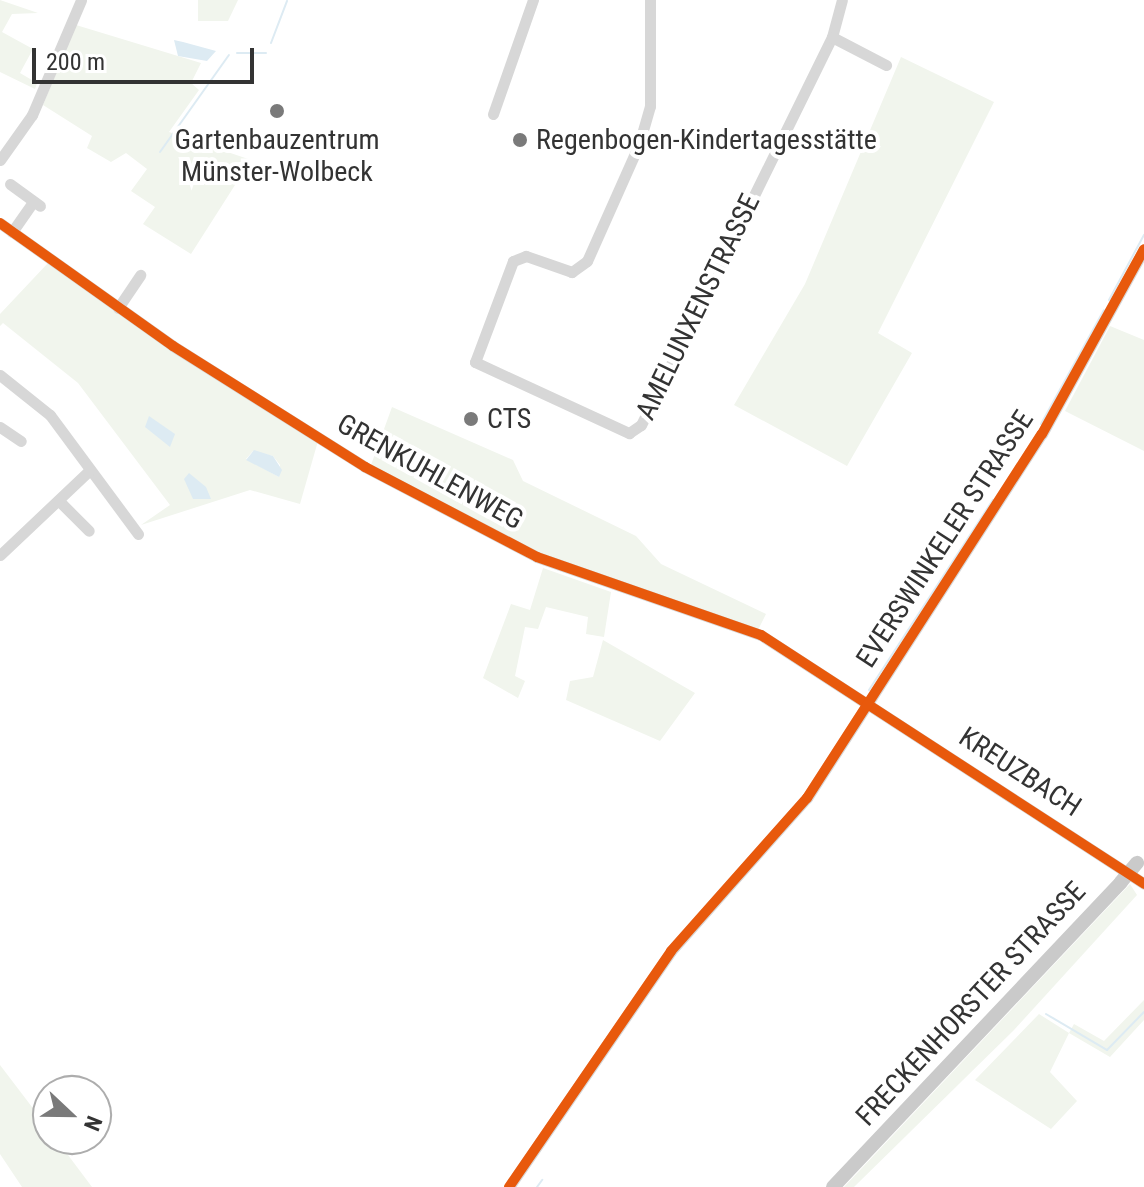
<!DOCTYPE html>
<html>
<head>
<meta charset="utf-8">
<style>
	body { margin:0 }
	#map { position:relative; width:1144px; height:1187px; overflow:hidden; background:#fff; font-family:"Roboto Condensed",sans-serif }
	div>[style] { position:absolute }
	.green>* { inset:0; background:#f1f5ed }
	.water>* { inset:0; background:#ddebf3 }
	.stream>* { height:2px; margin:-1px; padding:0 1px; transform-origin:1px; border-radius:1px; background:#ddebf3 }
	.minor>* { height:11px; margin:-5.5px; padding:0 5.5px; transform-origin:5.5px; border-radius:5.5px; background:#d7d7d7 }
	.major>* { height:14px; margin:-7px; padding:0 7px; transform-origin:7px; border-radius:7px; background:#cacaca }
	.major-bridge>* { height:14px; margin:-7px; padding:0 7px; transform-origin:7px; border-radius:7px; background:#cacaca }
	.cycleway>* { height:10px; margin:-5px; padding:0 5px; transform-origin:5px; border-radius:5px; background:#e8590c }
	.dots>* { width:22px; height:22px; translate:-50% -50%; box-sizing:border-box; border:4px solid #fff; border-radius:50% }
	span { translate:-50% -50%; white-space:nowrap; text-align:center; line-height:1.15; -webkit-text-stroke:8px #fff; paint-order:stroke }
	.poi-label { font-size:28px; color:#333 }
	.left { translate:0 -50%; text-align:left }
	.street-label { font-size:28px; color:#333 }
	.north { position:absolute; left:32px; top:1075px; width:80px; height:80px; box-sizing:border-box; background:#fff; border:2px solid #adadad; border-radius:50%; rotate:112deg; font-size:22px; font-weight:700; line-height:32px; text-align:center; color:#333 }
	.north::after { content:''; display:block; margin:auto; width:28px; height:36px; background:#7a7a7a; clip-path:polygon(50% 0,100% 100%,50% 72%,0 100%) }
	.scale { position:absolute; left:32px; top:48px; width:222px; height:36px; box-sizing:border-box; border:4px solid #333; border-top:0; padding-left:10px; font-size:24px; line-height:28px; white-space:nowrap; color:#333; -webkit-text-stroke:6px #fff; paint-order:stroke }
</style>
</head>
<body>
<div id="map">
	<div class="green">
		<div style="clip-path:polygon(0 0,38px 13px,12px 14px,2px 32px,33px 49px,20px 73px,37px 83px,35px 89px,0 72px)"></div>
		<div style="clip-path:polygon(198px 0,238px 0,228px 21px,198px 21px)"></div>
		<div style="clip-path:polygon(76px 25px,201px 63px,191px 83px,199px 90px,169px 132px,251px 160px,191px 254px,143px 224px,155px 207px,131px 191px,147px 169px,126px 153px,111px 162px,87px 148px,92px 136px,43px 105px)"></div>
		<div style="clip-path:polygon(901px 57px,994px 102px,878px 333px,912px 353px,847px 466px,734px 405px,805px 284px)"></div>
		<div style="clip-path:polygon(evenodd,48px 263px,318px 441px,300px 504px,250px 490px,141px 525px,170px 505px,78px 383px,3px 323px,0 326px,0 314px,48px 263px,253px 451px,273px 456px,280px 465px,279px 477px,246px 459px,253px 451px)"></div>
		<div style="clip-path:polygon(1110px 326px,1144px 340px,1144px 451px,1065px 411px)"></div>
		<div style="clip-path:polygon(392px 407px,513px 460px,523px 481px,636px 536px,661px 564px,766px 614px,757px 632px,540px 554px,371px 465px)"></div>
		<div style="clip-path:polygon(543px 568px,611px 592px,604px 637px,586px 634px,588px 617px,546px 607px,538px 629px,525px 627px,515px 676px,525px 681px,518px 698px,483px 678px,511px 604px,530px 610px)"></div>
		<div style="clip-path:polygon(603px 640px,695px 693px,660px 741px,566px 700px,570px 681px,593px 677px)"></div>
		<div style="clip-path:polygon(1130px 884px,1137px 895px,1014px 1030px,854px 1187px,844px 1187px)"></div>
		<div style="clip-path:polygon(1144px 1000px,1144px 1020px,1110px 1057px,1069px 1033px,1050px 1072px,1077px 1101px,1051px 1129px,975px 1080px,1039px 1014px,1069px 1033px,1074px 1024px,1104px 1041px)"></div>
		<div style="clip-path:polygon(0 1065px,48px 1128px,48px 1139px,56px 1139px,92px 1187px,22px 1187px,0 1154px)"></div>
	</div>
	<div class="water">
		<div style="clip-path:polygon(174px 40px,183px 42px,216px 51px,207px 61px,178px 56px)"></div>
		<div style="clip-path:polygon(149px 416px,175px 434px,170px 447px,145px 427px)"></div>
		<div style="clip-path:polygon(254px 450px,273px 456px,282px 470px,279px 477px,246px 460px)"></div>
		<div style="clip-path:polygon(189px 473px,206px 487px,211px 499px,193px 499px,184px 479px)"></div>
	</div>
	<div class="stream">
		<div style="left:271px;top:43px;width:45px;rotate:-69.1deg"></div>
		<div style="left:237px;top:53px;width:29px"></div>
		<div style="left:160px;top:152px;width:119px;rotate:-54.6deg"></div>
		<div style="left:1109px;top:300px;width:74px;rotate:-61.7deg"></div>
		<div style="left:1041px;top:424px;width:130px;rotate:-61.1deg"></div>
		<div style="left:869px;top:690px;width:227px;rotate:-56.9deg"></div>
		<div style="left:1046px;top:1014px;width:71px;rotate:30.5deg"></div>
		<div style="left:1107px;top:1050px;width:53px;rotate:-45.8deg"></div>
		<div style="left:537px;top:1187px;width:9px;rotate:-54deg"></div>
	</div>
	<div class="minor">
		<div style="left:650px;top:0;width:106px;rotate:90deg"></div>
		<div style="left:650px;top:106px;width:37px;rotate:106deg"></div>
		<div style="left:640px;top:142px;width:130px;rotate:114deg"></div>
		<div style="left:587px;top:261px;width:19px;rotate:144deg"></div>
		<div style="left:572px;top:272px;width:49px;rotate:-160.8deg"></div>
		<div style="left:526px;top:256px;width:14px;rotate:159deg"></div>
		<div style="left:513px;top:261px;width:108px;rotate:110.6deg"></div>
		<div style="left:475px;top:362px;width:170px;rotate:24.8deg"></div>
		<div style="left:629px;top:433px;width:14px;rotate:-34deg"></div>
		<div style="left:641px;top:425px;width:432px;rotate:-63.8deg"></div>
		<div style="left:832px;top:37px;width:38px;rotate:-75deg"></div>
		<div style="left:832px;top:37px;width:61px;rotate:27.4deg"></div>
		<div style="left:493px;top:114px;width:121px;rotate:-70.7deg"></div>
		<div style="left:0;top:160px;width:55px;rotate:-54.6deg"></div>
		<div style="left:32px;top:115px;width:125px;rotate:-66.9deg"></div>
		<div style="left:10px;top:184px;width:37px;rotate:36deg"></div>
		<div style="left:0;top:223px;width:212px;rotate:35.4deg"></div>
		<div style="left:173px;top:346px;width:227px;rotate:32.2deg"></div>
		<div style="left:365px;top:467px;width:194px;rotate:27.6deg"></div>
		<div style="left:537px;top:557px;width:237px;rotate:19.2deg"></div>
		<div style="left:761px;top:635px;width:457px;rotate:33deg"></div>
		<div style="left:12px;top:232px;width:37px;rotate:-55deg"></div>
		<div style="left:118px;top:308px;width:40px;rotate:-56deg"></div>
		<div style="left:0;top:375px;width:64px;rotate:38.7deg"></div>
		<div style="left:50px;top:415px;width:148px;rotate:53.5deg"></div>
		<div style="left:0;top:427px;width:25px;rotate:34deg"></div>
		<div style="left:59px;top:501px;width:42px;rotate:45deg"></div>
		<div style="left:0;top:555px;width:124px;rotate:-43.4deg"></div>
		<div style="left:509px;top:1187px;width:286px;rotate:-55.5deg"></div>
		<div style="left:671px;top:951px;width:205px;rotate:-48.4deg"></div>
		<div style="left:807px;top:798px;width:433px;rotate:-57.2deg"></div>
		<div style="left:1042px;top:434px;width:211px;rotate:-61.1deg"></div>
	</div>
	<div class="major">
		<div style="left:833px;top:1187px;width:419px;rotate:-46.6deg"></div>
	</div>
	<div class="major-bridge">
		<div style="left:1121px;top:882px;width:25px;rotate:-50deg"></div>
	</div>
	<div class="cycleway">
		<div style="left:0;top:223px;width:212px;rotate:35.4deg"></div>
		<div style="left:173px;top:346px;width:227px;rotate:32.2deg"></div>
		<div style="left:365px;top:467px;width:194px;rotate:27.6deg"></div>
		<div style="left:537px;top:557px;width:237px;rotate:19.2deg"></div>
		<div style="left:761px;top:635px;width:457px;rotate:33deg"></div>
		<div style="left:509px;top:1187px;width:286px;rotate:-55.5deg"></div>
		<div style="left:671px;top:951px;width:205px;rotate:-48.4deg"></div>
		<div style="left:807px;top:798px;width:433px;rotate:-57.2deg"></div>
		<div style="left:1042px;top:434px;width:211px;rotate:-61.1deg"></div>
	</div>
	<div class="dots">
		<div style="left:277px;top:111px;background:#7a7a7a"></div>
		<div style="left:520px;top:140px;background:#7a7a7a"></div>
		<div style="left:471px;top:419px;background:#7a7a7a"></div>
	</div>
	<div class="poi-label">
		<span style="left:277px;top:156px">Gartenbauzentrum<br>Münster-Wolbeck</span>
		<span class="left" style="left:536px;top:140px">Regenbogen-Kindertagesstätte</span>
		<span class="left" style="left:487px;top:419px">CTS</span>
	</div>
	<div class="street-label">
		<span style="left:698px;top:307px;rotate:-64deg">AMELUNXENSTRASSE</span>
		<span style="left:430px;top:472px;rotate:29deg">GRENKUHLENWEG</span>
		<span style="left:945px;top:539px;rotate:-57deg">EVERSWINKELER STRASSE</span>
		<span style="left:1020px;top:772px;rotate:33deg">KREUZBACH</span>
		<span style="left:971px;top:1004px;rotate:-47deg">FRECKENHORSTER STRASSE</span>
	</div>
	<div class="north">N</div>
	<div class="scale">200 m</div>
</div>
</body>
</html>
